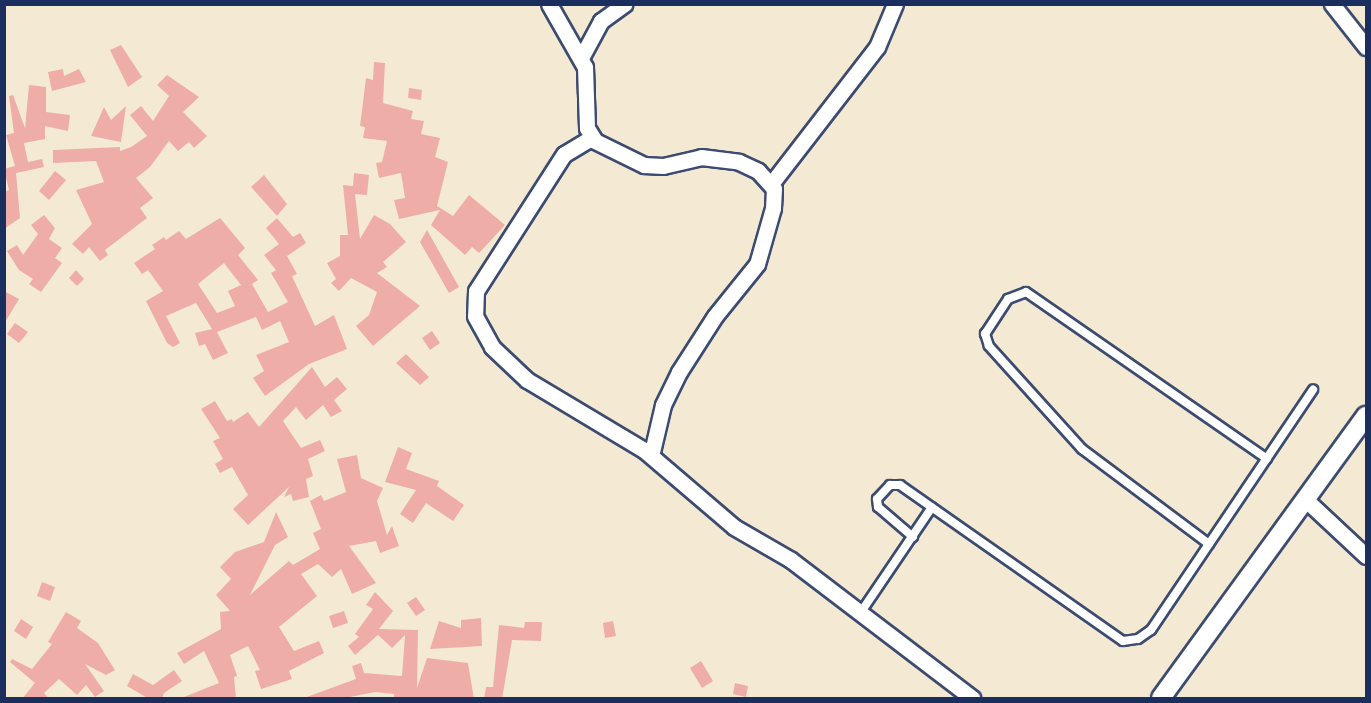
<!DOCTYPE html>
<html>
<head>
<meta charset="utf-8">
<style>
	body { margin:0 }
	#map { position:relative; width:1371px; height:703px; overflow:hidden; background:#f4ead4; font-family:Pangolin,sans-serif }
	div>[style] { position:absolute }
	.building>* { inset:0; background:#eeaea7 }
	.roads { filter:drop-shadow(2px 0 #3c4b70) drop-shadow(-2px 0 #3c4b70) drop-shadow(0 2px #3c4b70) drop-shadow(0 -2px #3c4b70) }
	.service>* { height:8px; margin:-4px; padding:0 4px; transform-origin:4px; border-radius:4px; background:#fff }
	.minor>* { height:15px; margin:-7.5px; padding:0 7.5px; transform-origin:7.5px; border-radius:7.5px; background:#fff }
	.tertiary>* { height:18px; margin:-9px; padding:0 9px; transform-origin:9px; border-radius:9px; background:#fff }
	span { translate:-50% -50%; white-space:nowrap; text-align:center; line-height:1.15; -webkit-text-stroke:4.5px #fdfcf7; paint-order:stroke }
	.frame { position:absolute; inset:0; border:6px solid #1b2f5e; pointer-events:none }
</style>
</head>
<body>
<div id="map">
	<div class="building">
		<div style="clip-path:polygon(121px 45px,142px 77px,128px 87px,110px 50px)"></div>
		<div style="clip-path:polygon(374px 62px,385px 63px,383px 103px,413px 111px,411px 119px,424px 121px,421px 134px,440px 138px,435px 157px,448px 162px,437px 206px,453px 216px,469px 195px,505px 225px,479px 253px,472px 247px,465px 255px,431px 225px,440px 210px,399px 219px,394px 200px,405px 198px,401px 173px,379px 178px,376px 163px,382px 162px,387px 141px,363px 138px,365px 127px,360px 126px,366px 78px,373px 80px)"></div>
		<div style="clip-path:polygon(63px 69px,64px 76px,79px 69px,86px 82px,52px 91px,48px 72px)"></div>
		<div style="clip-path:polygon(167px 75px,199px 97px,183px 112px,207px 136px,194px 148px,189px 142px,178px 151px,169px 141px,150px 167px,136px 178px,153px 198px,140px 208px,147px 218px,105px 250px,108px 255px,100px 261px,89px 247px,83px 254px,72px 244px,92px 224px,76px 190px,104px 182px,96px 161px,53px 163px,53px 150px,120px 147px,120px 151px,131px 147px,147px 136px,130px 115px,141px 106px,153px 121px,169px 96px,157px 85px)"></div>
		<div style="clip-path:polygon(29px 85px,46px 87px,46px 112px,70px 115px,68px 131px,45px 126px,45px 139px,24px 143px,28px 162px,42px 159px,44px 167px,16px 173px,20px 218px,4px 229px,4px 192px,9px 190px,4px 169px,15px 166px,6px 135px,14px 133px,9px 96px,13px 95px,25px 128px)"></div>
		<div style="clip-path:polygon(409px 88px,422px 90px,421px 100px,408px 98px)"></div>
		<div style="clip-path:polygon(126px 106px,121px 142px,91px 136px,104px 107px,111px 120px)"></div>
		<div style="clip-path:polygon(55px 171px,66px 180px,49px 200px,39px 191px)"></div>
		<div style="clip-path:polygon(354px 173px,369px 175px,367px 195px,355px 194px,360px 239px,374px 215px,390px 224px,406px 242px,383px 262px,387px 267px,377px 273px,420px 306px,373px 346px,356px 326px,369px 315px,377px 292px,351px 278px,339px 291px,331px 283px,336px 279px,327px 263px,340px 256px,340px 235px,348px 235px,343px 185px,353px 186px)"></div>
		<div style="clip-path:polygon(264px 175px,287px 204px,277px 216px,251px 187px)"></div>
		<div style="clip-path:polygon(44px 215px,55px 228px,49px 239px,62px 248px,55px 258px,62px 263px,41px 292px,29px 284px,33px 279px,19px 270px,7px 251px,17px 245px,23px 255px,38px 234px,31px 225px)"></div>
		<div style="clip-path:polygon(evenodd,220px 218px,245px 248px,238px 255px,258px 280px,252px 284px,268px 312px,288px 302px,271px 273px,276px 270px,264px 255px,279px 244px,266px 228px,277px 218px,293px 237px,300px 233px,306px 243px,287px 256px,297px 274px,292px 276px,315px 326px,334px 315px,347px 349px,309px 364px,265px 396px,253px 378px,264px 371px,256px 355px,289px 342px,280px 321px,262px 330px,256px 317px,217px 332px,228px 353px,213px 360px,205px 344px,199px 346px,195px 333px,212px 329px,196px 303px,166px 316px,180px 343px,173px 347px,167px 343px,146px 301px,163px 291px,148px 270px,142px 274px,134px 263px,155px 249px,152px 245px,164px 237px,166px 240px,179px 231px,186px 239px,220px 218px,224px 263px,241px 285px,228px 291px,235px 306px,217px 313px,198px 284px,224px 263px)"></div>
		<div style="clip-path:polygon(427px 230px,459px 287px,449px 293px,420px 242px)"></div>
		<div style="clip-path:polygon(76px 270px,84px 279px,77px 286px,69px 278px)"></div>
		<div style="clip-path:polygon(4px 291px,19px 299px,4px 324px)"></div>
		<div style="clip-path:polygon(15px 323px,28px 332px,19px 343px,7px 334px)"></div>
		<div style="clip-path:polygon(432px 331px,440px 343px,430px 350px,422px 338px)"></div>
		<div style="clip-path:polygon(406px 354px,429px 377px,420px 385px,396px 363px)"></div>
		<div style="clip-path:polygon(312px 367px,325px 387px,337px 377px,347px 389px,334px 400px,342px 411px,331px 417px,323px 405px,306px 420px,296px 407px,283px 421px,301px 448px,320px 440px,325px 451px,308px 459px,313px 476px,306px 479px,309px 497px,293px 501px,291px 494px,284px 497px,289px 487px,248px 525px,233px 509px,248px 495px,232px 467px,220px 473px,215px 464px,223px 459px,213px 441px,220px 438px,201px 409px,215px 401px,227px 421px,232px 419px,233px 422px,248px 412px,259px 427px)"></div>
		<div style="clip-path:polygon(398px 447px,412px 453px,406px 469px,439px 481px,437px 486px,464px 505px,453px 521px,426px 503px,413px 523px,400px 514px,416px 490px,385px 482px)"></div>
		<div style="clip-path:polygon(357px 455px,361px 478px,383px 488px,377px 501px,387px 535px,392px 526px,399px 546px,380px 553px,376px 541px,349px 546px,376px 583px,352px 594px,341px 569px,332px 577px,318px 564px,301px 574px,317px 596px,279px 627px,294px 651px,319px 641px,324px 653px,289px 671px,292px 679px,261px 689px,255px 671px,260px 670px,248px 646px,230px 655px,237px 676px,234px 677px,236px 699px,179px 699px,219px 683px,204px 651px,184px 664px,177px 653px,221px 629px,220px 612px,230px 611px,216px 595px,231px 579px,220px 567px,235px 552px,264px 542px,276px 512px,288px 537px,275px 545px,250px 595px,289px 561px,293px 565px,320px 549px,313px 533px,321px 529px,310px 501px,321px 495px,324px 501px,346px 492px,337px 459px)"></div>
		<div style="clip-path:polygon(42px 582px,55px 587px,50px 601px,37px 596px)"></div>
		<div style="clip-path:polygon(375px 592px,393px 611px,379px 629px,418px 630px,417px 688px,427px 658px,468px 663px,474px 699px,394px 698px,394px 694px,375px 692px,340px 699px,301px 699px,356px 679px,352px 666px,361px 663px,364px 673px,402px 676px,405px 635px,392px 648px,378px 635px,355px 655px,348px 646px,359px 637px,355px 634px,373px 609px,366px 605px)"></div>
		<div style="clip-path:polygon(416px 597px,425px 610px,416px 616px,407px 603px)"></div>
		<div style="clip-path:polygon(344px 611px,348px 623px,333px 628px,329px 616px)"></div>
		<div style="clip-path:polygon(66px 612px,81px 621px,77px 628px,98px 643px,115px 670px,106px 675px,85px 664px,104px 691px,95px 697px,86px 685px,77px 695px,59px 679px,44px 693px,49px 699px,22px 699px,35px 683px,10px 662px,12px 659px,32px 669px,52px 644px,48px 642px)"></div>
		<div style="clip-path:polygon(481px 618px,482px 646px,430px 649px,439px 621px,461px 628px,461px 620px)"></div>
		<div style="clip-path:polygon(21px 619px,33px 627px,26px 639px,14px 631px)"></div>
		<div style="clip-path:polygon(613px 621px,616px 636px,605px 638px,603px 623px)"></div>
		<div style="clip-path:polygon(525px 622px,542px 622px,541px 641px,512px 640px,502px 699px,484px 699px,486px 687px,493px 687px,499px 625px,524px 628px)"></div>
		<div style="clip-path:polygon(701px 661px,713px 681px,702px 688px,690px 668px)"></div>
		<div style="clip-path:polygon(174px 670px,182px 681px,164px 693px,162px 699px,149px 699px,127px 686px,133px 674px,153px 685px)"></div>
		<div style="clip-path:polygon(735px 683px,748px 686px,746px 697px,733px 694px)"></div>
	</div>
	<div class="roads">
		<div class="service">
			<div style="left:913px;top:537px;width:46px;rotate:-139.4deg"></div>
			<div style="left:878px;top:507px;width:8px;rotate:-97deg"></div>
			<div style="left:877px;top:499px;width:19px;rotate:-47deg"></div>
			<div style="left:890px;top:485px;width:10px"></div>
			<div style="left:900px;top:485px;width:272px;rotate:35deg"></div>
			<div style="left:1123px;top:641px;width:15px;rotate:-8deg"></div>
			<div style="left:1138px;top:639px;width:16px;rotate:-35deg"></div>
			<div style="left:1151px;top:630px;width:290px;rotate:-56deg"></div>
			<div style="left:1209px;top:544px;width:159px;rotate:-143.2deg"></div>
			<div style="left:1082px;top:449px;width:139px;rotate:-132.1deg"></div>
			<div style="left:989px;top:346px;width:13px;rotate:-108deg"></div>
			<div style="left:985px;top:334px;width:42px;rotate:-56.7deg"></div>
			<div style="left:1008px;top:299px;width:19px;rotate:-21deg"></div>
			<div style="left:1026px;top:292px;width:293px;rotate:34.7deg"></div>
			<div style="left:859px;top:615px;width:130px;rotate:-55.9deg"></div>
		</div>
		<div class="minor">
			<div style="left:549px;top:4px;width:73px;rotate:60.3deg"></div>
			<div style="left:585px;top:67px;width:61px;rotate:88.1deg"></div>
			<div style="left:587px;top:128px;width:15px;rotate:58deg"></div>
			<div style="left:595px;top:141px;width:55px;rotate:26.1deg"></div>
			<div style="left:644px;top:165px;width:19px;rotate:3deg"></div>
			<div style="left:663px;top:166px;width:39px;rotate:-13deg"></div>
			<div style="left:701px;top:157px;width:38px;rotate:7deg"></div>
			<div style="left:739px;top:162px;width:21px;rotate:25deg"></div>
			<div style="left:758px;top:171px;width:24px;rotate:48deg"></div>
			<div style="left:774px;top:189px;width:19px;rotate:93deg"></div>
			<div style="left:773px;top:208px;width:58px;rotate:105.9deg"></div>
			<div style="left:757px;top:264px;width:67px;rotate:128.9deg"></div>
			<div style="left:715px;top:316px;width:67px;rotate:122.7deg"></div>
			<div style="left:679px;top:372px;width:37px;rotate:116deg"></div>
			<div style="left:663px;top:405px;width:52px;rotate:103.2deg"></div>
			<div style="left:1332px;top:4px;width:55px;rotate:51.7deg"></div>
			<div style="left:581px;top:58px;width:42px;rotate:-61.6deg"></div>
			<div style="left:601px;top:21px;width:29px;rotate:-36deg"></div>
			<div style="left:591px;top:138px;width:31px;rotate:149deg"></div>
			<div style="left:564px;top:154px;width:163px;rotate:122.7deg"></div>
			<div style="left:476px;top:291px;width:25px;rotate:92deg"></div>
			<div style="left:475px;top:316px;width:35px;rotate:61deg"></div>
			<div style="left:492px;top:347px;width:48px;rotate:43.3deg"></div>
			<div style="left:527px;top:380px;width:136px;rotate:30.9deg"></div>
			<div style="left:644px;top:450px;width:118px;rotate:40.5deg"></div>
			<div style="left:734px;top:527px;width:66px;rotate:30.1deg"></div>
			<div style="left:791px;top:560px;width:228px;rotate:37.3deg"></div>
			<div style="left:771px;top:184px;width:173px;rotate:-52.3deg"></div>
			<div style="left:877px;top:47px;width:47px;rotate:-67.3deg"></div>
			<div style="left:1306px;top:500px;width:82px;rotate:43deg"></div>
		</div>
		<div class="tertiary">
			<div style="left:1161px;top:698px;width:349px;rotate:-54deg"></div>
		</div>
	</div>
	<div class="frame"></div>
</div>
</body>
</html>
